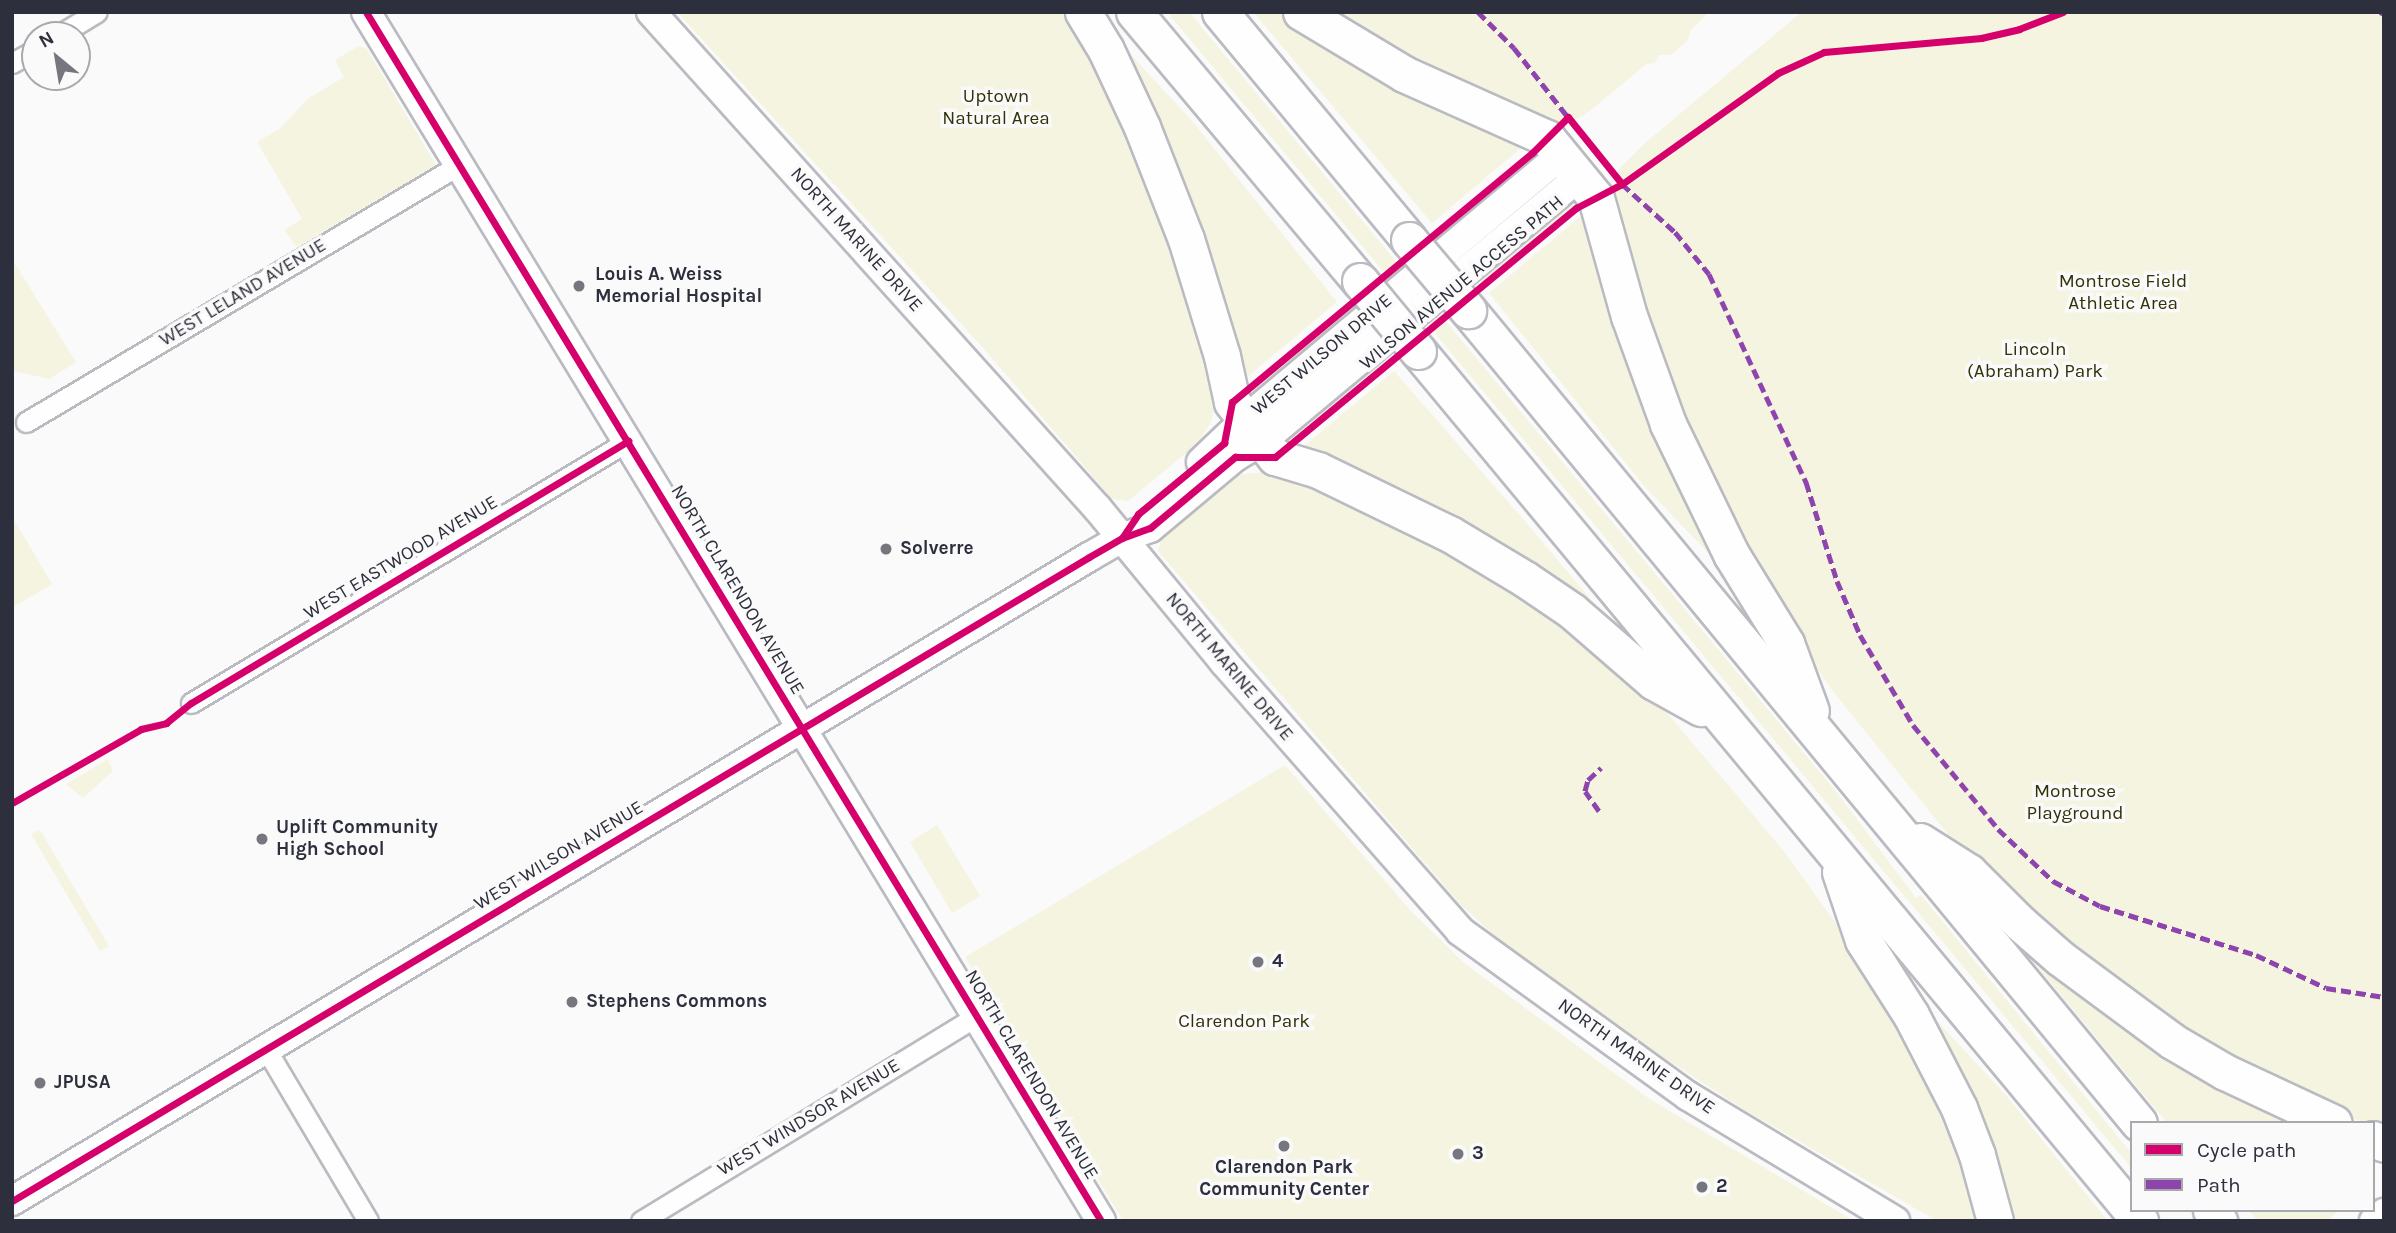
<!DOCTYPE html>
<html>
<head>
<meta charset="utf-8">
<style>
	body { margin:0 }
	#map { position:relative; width:2396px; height:1233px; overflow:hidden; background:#fafafa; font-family:Karla,sans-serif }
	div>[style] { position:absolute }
	.green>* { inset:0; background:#f5f4e1 }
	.roads { filter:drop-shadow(2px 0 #babbc1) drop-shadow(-2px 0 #babbc1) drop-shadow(0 2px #babbc1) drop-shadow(0 -2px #babbc1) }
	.street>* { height:19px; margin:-9.5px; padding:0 9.5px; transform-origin:9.5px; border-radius:9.5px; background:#fefefe }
	.secondary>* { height:28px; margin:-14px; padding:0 14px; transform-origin:14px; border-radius:14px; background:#fefefe }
	.highway>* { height:35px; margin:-17.5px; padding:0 17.5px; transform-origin:17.5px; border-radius:17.5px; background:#fefefe }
	.bridges { filter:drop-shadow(2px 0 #babbc1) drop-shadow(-2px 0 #babbc1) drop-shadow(0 2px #babbc1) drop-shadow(0 -2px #babbc1) }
	.highway-bridge>* { height:35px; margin:-17.5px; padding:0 17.5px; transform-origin:17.5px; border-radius:17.5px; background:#fefefe }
	.quiet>* { height:5px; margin-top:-2.5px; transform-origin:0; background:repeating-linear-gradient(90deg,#8e44ad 0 10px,transparent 0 15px) }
	.cycleway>* { height:7px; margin:-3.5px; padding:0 3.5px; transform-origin:3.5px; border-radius:3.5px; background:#d6006c }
	.dots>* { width:19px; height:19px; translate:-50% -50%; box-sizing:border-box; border:4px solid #fafafa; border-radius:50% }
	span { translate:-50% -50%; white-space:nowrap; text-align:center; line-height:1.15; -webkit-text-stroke:7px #fafafa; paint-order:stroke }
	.park-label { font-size:19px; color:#343106 }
	.street-label { font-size:19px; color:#2d2f3c }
	.poi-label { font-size:19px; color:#2d2f3c; font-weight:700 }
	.left { translate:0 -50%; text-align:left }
	.frame { position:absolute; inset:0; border:14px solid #2d2f3c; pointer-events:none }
	.legend { position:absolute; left:2130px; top:1121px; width:245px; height:91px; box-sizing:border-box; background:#fafafa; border:2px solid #a8a9ae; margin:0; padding:9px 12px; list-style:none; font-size:21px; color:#2d2f3c }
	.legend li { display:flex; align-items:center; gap:14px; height:35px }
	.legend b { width:35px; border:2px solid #a8a9ae }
	.north { position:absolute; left:21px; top:21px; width:70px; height:70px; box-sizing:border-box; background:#fafafa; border:2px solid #a8a9ae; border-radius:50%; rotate:330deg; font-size:19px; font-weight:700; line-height:28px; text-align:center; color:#2d2f3c }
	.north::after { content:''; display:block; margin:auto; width:24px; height:32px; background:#75767e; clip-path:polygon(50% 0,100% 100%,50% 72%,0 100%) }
</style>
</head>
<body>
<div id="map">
	<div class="green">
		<div style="clip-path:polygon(677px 12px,1069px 12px,1118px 106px,1191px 296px,1215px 403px,1211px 422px,1198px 443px,1128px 501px,1112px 499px,984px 349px)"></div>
		<div style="clip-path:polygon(1167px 12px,1189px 12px,1838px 794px,1916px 898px,1921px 895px,2132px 1154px,2132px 1169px)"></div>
		<div style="clip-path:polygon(1253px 12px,1284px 12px,1527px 143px,1432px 223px)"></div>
		<div style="clip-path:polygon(1321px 12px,1709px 12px,1690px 31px,1688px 40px,1671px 55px,1659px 55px,1655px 63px,1646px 64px,1596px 106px,1581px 117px,1562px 123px,1553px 123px,1483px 98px)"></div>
		<div style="clip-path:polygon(1802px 12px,2384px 12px,2384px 1131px,2373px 1123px,2365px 1123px,2296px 1095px,2158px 1018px,1967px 858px,1832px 690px,1771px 603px,1661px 372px,1611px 196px,1619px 169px,1645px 143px)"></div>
		<div style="clip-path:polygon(1108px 30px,1192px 121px,1337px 302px,1240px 383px)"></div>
		<div style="clip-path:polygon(359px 46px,367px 49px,436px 165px,297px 247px,284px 230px,302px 219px,257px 142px,279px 129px,309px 98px,344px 77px,335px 60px)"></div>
		<div style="clip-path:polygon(1534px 153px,1536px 158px,1445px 238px,1439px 231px)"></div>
		<div style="clip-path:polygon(1565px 204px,1575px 205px,1482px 283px,1477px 277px)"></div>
		<div style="clip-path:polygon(1586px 212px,1717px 562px,1645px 487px,1489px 293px)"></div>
		<div style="clip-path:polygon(12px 259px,76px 362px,50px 379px,12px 371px)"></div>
		<div style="clip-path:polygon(1345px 311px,1350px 317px,1258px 393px,1247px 392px)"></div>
		<div style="clip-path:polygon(1382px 356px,1387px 361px,1291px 440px,1290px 436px)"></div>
		<div style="clip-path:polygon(1394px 371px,1523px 519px,1615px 628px,1298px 451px)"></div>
		<div style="clip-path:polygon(1275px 471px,1375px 509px,1528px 595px,1652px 695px,1783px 850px,1867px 966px,1936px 1086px,1983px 1221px,1937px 1221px,1743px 1109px,1631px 1036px,1497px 938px,1460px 904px,1158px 551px,1162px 537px,1237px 475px)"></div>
		<div style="clip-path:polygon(12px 516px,52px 584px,12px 608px)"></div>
		<div style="clip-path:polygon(108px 759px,113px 771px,83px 798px,66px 784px)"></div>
		<div style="clip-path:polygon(1285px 765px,1410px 910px,1464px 963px,1651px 1100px,1854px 1221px,1123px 1221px,965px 957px)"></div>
		<div style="clip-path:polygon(937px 825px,980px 896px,952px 913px,910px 842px)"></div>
		<div style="clip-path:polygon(40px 830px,109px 946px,100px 951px,31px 834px)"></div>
		<div style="clip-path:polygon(2013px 937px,2307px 1123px,2167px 1123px)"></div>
		<div style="clip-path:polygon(1923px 1006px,2004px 1093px,2108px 1221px,2004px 1221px)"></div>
		<div style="clip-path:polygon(2248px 1210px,2339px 1210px,2327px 1221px,2258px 1221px)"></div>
	</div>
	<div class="roads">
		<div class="street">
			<div style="left:59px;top:35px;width:44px;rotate:-31.2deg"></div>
			<div style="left:12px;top:63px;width:26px;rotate:-29deg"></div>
			<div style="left:26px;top:422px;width:504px;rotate:-30.69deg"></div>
			<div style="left:191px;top:703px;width:510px;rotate:-30.94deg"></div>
			<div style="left:266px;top:1049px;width:200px;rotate:59.3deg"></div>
			<div style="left:641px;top:1221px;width:394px;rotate:-31.4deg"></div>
		</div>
		<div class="secondary">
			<div style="left:366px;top:12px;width:1415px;rotate:58.7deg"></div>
			<div style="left:651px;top:12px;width:668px;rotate:48.03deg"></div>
			<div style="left:1098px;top:509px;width:198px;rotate:50.5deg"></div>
			<div style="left:1224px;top:662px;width:358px;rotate:48.7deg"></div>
			<div style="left:1460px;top:931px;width:281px;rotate:35.9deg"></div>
			<div style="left:1688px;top:1096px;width:242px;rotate:31.1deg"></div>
			<div style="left:1201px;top:462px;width:61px;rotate:-43.7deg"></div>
			<div style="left:1245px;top:420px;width:412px;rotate:-40deg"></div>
			<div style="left:12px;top:1201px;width:1255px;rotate:-30.88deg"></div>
			<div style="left:1089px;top:557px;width:38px;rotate:-30deg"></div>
			<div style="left:1122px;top:538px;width:30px;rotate:-20deg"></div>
			<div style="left:1150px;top:528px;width:111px;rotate:-39.9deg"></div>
			<div style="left:1235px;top:457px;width:31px;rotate:-31deg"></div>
			<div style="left:1262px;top:441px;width:413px;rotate:-39.8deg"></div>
			<div style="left:2374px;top:1221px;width:13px;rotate:-39deg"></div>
		</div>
		<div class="highway">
			<div style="left:1083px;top:12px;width:44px;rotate:58.8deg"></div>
			<div style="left:1106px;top:50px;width:85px;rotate:64.9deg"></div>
			<div style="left:1142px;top:127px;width:120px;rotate:68.6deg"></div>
			<div style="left:1186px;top:239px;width:122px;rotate:72.9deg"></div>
			<div style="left:1222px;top:356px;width:47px;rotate:77.7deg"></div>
			<div style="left:1232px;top:402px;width:70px;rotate:52deg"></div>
			<div style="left:1275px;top:457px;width:45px;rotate:16.8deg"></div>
			<div style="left:1318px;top:470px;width:147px;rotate:25.9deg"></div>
			<div style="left:1450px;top:534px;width:87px;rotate:31deg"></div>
			<div style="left:1525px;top:579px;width:57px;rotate:34.2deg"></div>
			<div style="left:1572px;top:611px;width:108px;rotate:40.9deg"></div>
			<div style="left:1654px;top:682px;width:54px;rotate:29deg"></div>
			<div style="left:1134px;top:12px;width:351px;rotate:50deg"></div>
			<div style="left:1220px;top:12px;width:296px;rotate:50.3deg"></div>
			<div style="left:1301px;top:12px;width:120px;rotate:31deg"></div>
			<div style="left:1404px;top:74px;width:157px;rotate:24.1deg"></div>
			<div style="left:1547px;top:138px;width:77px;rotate:50.8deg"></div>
			<div style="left:1596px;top:198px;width:123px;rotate:74.4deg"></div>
			<div style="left:1629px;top:316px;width:115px;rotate:70.1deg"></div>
			<div style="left:1668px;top:424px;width:144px;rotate:64.1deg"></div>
			<div style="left:1731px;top:554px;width:105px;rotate:58.3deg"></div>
			<div style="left:1786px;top:643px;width:72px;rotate:69.8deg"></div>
			<div style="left:1468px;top:310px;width:1054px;rotate:50.47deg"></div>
			<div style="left:1418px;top:351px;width:1131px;rotate:50.31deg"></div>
			<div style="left:1920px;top:841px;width:58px;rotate:32.3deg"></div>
			<div style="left:1969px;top:872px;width:72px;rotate:45deg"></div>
			<div style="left:2020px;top:923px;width:53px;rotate:41.2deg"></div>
			<div style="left:2060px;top:958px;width:139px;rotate:36.5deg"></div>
			<div style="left:2172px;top:1041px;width:61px;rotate:30.3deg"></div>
			<div style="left:2225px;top:1072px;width:120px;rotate:25.1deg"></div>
			<div style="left:1840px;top:872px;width:72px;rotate:71.3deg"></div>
			<div style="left:1863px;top:940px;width:89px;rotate:57.4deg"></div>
			<div style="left:1911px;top:1015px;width:105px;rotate:62.7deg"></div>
			<div style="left:1959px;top:1108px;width:50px;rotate:69deg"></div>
			<div style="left:1977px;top:1155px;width:68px;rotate:74.7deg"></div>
			<div style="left:2373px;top:1139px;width:12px;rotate:24deg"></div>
			<div style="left:2211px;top:1210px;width:14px;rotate:54deg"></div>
		</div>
	</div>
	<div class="bridges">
		<div class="highway-bridge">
			<div style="left:1409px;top:240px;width:92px;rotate:49.9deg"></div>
			<div style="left:1360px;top:281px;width:91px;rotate:50.4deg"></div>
		</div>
	</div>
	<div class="quiet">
		<div style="left:1478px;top:12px;width:51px;rotate:45deg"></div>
		<div style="left:1514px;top:48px;width:88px;rotate:52deg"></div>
		<div style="left:2380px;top:12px;width:4px;rotate:27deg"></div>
		<div style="left:1622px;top:184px;width:72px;rotate:42.2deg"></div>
		<div style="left:1675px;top:232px;width:54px;rotate:51deg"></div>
		<div style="left:1709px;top:274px;width:230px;rotate:65deg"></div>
		<div style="left:1806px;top:482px;width:104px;rotate:72.6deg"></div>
		<div style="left:1837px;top:581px;width:59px;rotate:66.9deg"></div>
		<div style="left:1860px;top:635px;width:104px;rotate:59.5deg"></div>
		<div style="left:1913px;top:725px;width:134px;rotate:50.7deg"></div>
		<div style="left:1998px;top:829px;width:76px;rotate:43.4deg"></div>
		<div style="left:2053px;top:881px;width:53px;rotate:28deg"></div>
		<div style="left:2100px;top:906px;width:164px;rotate:17.4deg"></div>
		<div style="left:2256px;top:955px;width:77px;rotate:25.2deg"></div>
		<div style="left:2326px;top:988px;width:59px;rotate:8.8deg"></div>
		<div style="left:1599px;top:811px;width:24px;rotate:-125deg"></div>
		<div style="left:1585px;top:791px;width:11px;rotate:-75deg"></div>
		<div style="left:1588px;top:780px;width:18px;rotate:-43deg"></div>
	</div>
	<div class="cycleway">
		<div style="left:366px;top:12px;width:1415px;rotate:58.7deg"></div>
		<div style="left:1122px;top:538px;width:29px;rotate:-56deg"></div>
		<div style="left:1138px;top:514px;width:112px;rotate:-39.5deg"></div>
		<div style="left:1224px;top:443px;width:42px;rotate:-79deg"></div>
		<div style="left:1232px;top:402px;width:390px;rotate:-39.7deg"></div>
		<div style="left:1532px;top:153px;width:51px;rotate:-45deg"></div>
		<div style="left:1568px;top:117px;width:86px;rotate:51.1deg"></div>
		<div style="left:12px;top:803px;width:149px;rotate:-29.8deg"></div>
		<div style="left:141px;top:729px;width:26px;rotate:-13deg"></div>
		<div style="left:166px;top:723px;width:32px;rotate:-39deg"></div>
		<div style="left:191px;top:703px;width:510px;rotate:-30.94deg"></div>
		<div style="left:12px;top:1201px;width:1255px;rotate:-30.88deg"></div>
		<div style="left:1089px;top:557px;width:38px;rotate:-30deg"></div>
		<div style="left:1122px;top:538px;width:30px;rotate:-20deg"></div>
		<div style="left:1150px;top:528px;width:111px;rotate:-39.9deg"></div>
		<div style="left:1235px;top:457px;width:40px"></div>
		<div style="left:1275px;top:457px;width:391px;rotate:-39.6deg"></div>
		<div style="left:1576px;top:208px;width:52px;rotate:-27.6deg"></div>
		<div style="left:1622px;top:184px;width:191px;rotate:-35.4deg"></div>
		<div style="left:1778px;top:73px;width:51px;rotate:-24.5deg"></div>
		<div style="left:1824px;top:52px;width:158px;rotate:-5.1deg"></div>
		<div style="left:1981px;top:38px;width:39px;rotate:-13deg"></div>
		<div style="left:2019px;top:29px;width:47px;rotate:-21.1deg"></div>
	</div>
	<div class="dots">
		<div style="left:579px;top:286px;background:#75767e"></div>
		<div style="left:886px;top:549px;background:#75767e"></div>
		<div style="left:262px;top:839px;background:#75767e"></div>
		<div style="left:1258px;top:962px;background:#75767e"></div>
		<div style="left:572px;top:1002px;background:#75767e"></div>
		<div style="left:40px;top:1083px;background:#75767e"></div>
		<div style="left:1284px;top:1146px;background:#75767e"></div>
		<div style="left:1458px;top:1154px;background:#75767e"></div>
		<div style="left:1702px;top:1187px;background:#75767e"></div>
	</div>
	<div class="park-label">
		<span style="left:996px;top:108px">Uptown<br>Natural Area</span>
		<span style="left:2123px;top:293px">Montrose Field<br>Athletic Area</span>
		<span style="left:2035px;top:361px">Lincoln<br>(Abraham) Park</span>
		<span style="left:2075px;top:803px">Montrose<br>Playground</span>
		<span style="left:1244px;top:1022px">Clarendon Park</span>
	</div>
	<div class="street-label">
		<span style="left:856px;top:240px;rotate:48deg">NORTH MARINE DRIVE</span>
		<span style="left:1462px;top:283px;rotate:-40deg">WILSON AVENUE ACCESS PATH</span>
		<span style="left:243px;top:293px;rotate:-31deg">WEST LELAND AVENUE</span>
		<span style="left:1322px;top:355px;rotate:-40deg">WEST WILSON DRIVE</span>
		<span style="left:401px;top:558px;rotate:-31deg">WEST EASTWOOD AVENUE</span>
		<span style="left:737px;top:590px;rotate:59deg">NORTH CLARENDON AVENUE</span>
		<span style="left:1229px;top:667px;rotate:50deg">NORTH MARINE DRIVE</span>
		<span style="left:559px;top:856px;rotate:-31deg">WEST WILSON AVENUE</span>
		<span style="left:1636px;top:1057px;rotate:35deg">NORTH MARINE DRIVE</span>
		<span style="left:1031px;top:1075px;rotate:59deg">NORTH CLARENDON AVENUE</span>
		<span style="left:809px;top:1118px;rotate:-31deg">WEST WINDSOR AVENUE</span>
	</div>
	<div class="poi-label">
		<span class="left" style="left:595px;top:286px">Louis A. Weiss<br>Memorial Hospital</span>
		<span class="left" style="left:900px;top:549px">Solverre</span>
		<span class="left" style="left:276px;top:839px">Uplift Community<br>High School</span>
		<span class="left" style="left:1272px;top:962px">4</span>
		<span class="left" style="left:586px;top:1002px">Stephens Commons</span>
		<span class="left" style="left:54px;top:1083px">JPUSA</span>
		<span class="left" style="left:1472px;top:1154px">3</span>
		<span style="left:1284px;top:1179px">Clarendon Park<br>Community Center</span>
		<span class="left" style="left:1716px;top:1187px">2</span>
	</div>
	<div class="frame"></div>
	<ul class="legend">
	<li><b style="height:9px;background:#d6006c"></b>Cycle path</li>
	<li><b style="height:9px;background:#8e44ad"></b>Path</li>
	</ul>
	<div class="north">N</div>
</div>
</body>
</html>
